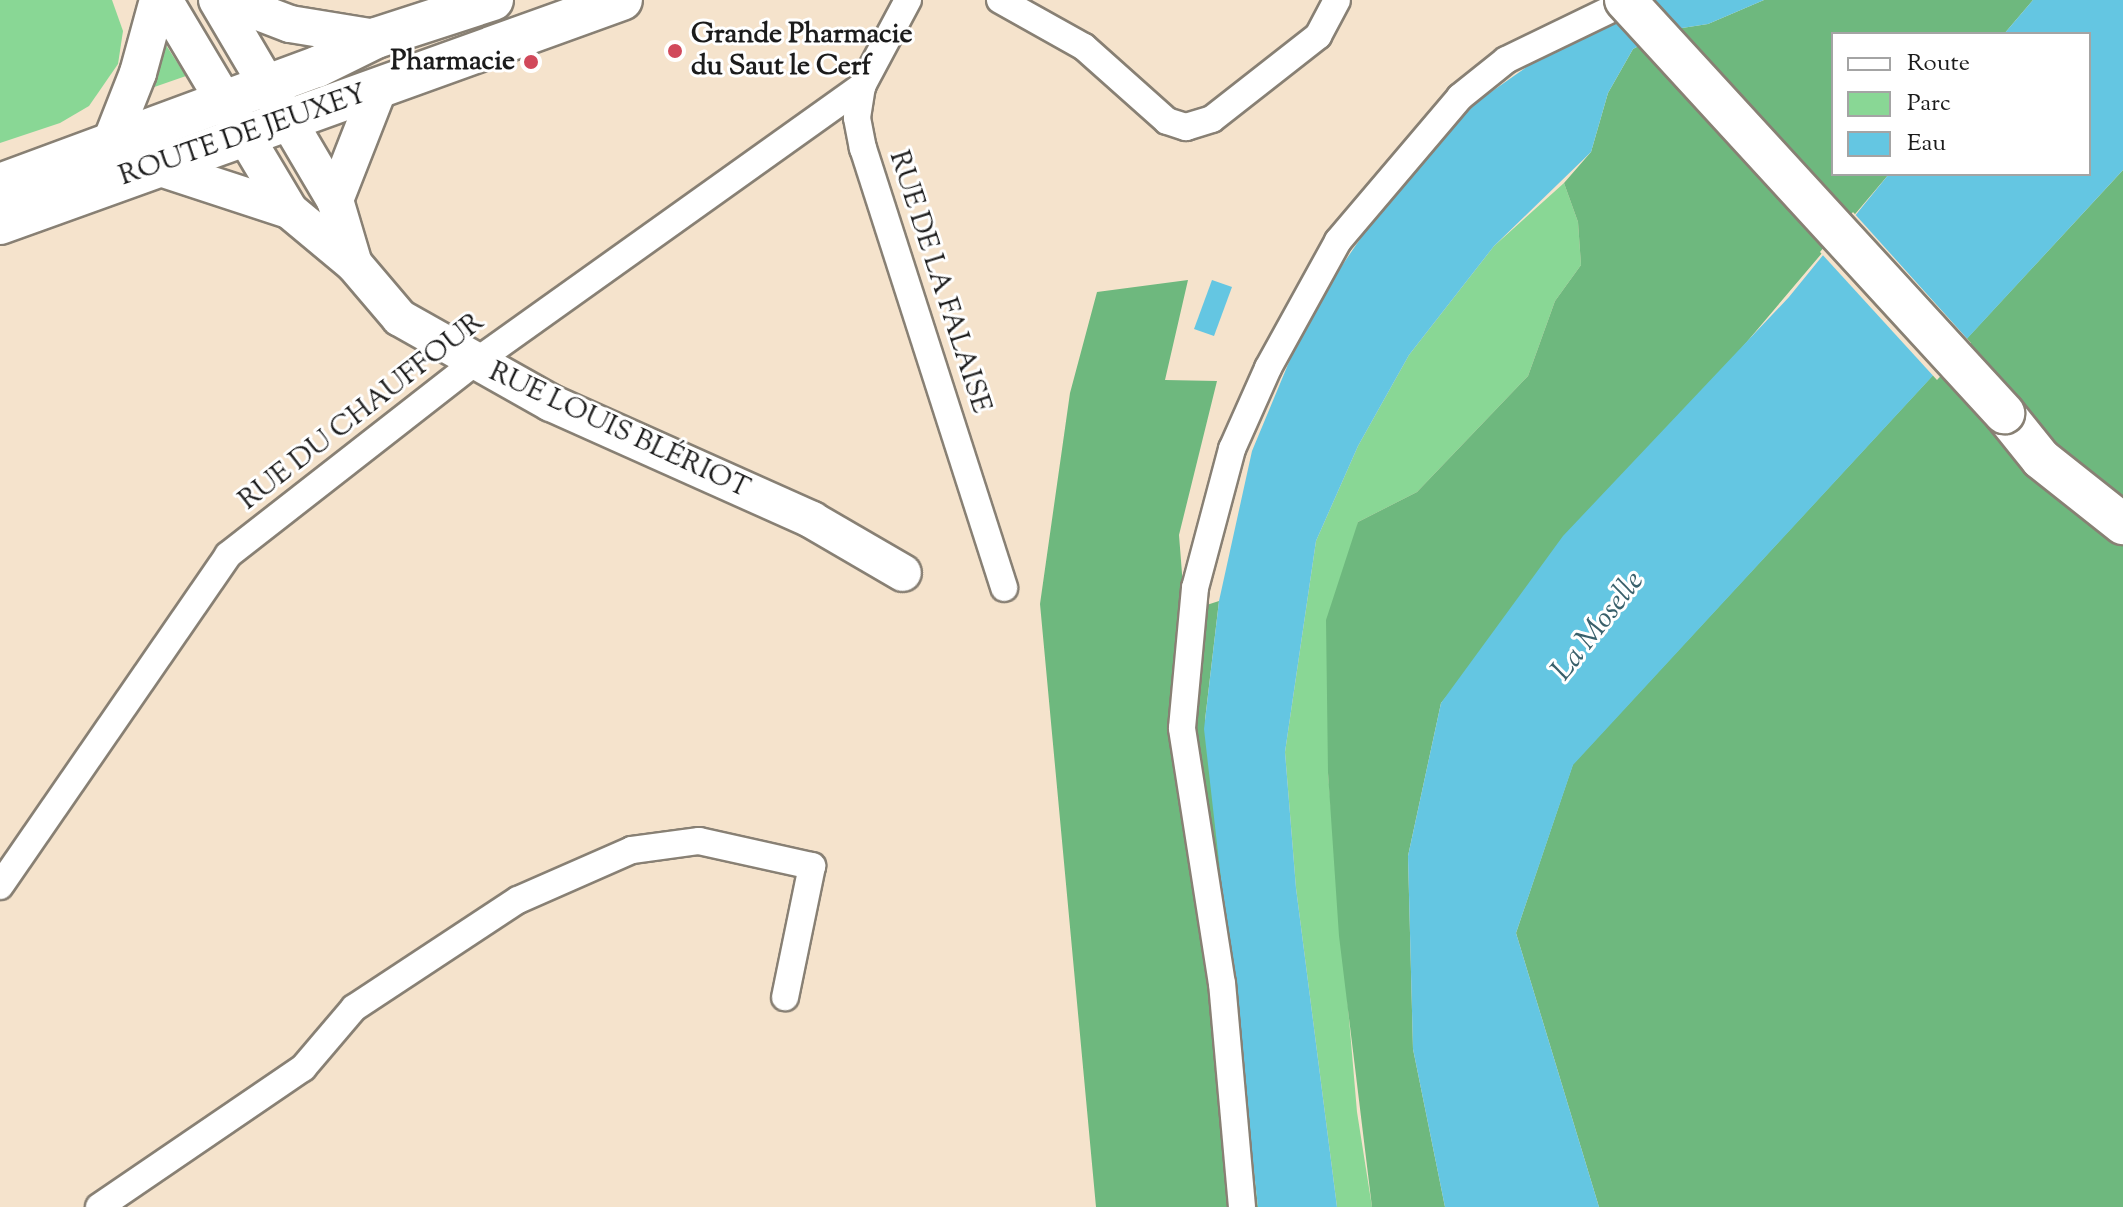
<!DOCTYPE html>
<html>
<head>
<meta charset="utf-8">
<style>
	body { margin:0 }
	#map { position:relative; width:2123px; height:1207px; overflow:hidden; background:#f5e3cc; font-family:"Sorts Mill Goudy",serif }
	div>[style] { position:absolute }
	.green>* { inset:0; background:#89d795 }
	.forest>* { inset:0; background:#6eb87e }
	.water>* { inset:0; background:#64c6e2 }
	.pier>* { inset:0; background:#f5e3cc }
	.roads { filter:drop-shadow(2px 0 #888074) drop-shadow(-2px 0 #888074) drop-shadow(0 2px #888074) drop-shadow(0 -2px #888074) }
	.street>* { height:26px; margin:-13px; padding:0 13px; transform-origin:13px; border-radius:13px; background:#fff }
	.secondary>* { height:36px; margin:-18px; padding:0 18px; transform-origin:18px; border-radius:18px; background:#fff }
	.primary>* { height:40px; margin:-20px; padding:0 20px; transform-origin:20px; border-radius:20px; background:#fff }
	.bridges { filter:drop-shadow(2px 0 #888074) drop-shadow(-2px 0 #888074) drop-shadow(0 2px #888074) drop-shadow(0 -2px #888074) }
	.primary-bridge>* { height:40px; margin:-20px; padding:0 20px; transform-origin:20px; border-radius:20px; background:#fff }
	.dots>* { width:22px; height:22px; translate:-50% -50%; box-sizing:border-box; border:4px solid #fff; border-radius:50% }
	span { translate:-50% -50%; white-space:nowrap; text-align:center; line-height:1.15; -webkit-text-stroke:6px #fff; paint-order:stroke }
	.poi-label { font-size:28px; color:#1c1c1c; font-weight:700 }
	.left { translate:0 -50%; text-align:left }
	.right { translate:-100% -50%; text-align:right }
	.street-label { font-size:28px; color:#1c1c1c }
	.water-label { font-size:30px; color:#39606b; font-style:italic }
	.legend { position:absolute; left:1831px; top:32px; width:260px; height:144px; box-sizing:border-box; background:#fff; border:2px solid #a4a4a4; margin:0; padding:10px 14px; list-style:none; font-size:24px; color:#1c1c1c }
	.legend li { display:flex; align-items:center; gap:16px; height:40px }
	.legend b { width:40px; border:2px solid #a4a4a4 }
</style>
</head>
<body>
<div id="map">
	<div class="green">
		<div style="clip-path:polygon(0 0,112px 0,123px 31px,118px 64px,89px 106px,60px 123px,0 143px)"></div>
		<div style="clip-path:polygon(162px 39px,186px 76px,140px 92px)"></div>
		<div style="clip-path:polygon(1564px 183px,1578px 222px,1581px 265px,1555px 301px,1528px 376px,1417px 492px,1358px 522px,1328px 773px,1357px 1112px,1372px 1207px,1337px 1207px,1296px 888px,1285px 752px,1316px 541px,1358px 446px,1409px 355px,1494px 246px)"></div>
	</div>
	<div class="forest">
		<div style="clip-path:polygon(1764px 0,2033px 0,2004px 34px,1833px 34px,1833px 174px,1889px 174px,1441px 703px,1408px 856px,1413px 1049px,1445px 1207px,1372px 1207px,1339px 936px,1328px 773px,1326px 620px,1358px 522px,1417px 492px,1528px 376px,1555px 301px,1581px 265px,1578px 222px,1564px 183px,1591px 152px,1608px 93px,1633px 49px,1669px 30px,1708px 24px)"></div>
		<div style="clip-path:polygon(2123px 170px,2123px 1207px,1599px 1207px,1516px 933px,1573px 764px)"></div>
		<div style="clip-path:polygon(1188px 280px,1165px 380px,1217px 381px,1179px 535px,1185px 612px,1219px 601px,1205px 720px,1258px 1207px,1096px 1207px,1040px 604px,1070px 393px,1097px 292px)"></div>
	</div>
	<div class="water">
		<div style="clip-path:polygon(1644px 0,1764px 0,1708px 24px,1669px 30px,1633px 49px,1608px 93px,1591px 152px,1494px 246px,1409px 355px,1358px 446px,1316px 541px,1285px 752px,1296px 888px,1337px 1207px,1258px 1207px,1204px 729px,1219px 601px,1252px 451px,1309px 314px,1388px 198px,1461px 113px,1538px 59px)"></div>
		<div style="clip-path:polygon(2033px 0,2123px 0,2123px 170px,1573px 765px,1516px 933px,1599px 1207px,1445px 1207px,1413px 1049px,1408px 856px,1441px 703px,1563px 536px,1789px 297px,1889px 174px,2089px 174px,2089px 34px,2004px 34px)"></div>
		<div style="clip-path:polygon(1212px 280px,1232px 287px,1214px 336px,1194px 329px)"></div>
	</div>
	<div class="pier">
		<div style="clip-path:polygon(1853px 212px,1971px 343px,1937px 380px,1820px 252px)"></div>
	</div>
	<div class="roads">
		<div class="street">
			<div style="left:908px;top:0;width:98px;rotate:118.1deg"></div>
			<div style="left:862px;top:86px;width:32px;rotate:99deg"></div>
			<div style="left:857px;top:118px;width:31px;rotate:79deg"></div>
			<div style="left:863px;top:148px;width:462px;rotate:72.2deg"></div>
			<div style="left:1000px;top:0;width:96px;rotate:29.2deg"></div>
			<div style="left:1084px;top:47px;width:111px;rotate:41.7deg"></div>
			<div style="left:1167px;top:121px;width:20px;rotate:18deg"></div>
			<div style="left:1186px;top:127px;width:27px;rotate:-17deg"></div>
			<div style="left:1212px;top:119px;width:135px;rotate:-38.1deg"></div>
			<div style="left:1318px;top:36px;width:40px;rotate:-62deg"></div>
			<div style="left:0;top:886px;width:402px;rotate:-55.4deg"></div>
			<div style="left:228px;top:555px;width:312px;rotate:-38deg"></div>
			<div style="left:474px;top:363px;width:477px;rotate:-35.5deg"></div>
			<div style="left:99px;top:1207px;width:247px;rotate:-34.3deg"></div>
			<div style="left:303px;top:1068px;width:79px;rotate:-49.6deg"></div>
			<div style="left:354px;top:1008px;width:196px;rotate:-33.4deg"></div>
			<div style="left:518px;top:900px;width:124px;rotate:-23.7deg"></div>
			<div style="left:632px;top:850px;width:68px;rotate:-7.7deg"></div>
			<div style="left:699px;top:841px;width:116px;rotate:12.5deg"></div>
			<div style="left:812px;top:866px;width:134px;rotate:101.6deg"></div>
			<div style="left:1242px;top:1207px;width:224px;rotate:-95.1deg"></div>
			<div style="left:1222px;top:984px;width:259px;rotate:-98.9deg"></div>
			<div style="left:1182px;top:728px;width:141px;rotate:-84.7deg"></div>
			<div style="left:1195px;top:588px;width:144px;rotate:-75.1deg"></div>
			<div style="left:1232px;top:449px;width:89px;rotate:-66deg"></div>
			<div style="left:1268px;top:368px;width:145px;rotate:-61.1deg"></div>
			<div style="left:1338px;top:241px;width:189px;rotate:-49.7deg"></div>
			<div style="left:1460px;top:97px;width:59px;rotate:-38.8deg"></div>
			<div style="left:1506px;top:60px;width:138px;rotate:-25.8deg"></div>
		</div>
		<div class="secondary">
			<div style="left:164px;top:0;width:244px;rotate:59.2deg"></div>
			<div style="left:289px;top:210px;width:85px;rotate:39.7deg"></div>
			<div style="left:354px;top:264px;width:71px;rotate:49.6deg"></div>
			<div style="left:400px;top:318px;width:173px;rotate:29.4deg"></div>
			<div style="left:551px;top:403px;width:286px;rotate:24.1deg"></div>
			<div style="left:812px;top:520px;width:105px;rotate:30.2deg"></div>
			<div style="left:217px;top:0;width:232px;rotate:59.5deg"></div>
			<div style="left:335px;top:200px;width:67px;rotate:73.5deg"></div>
			<div style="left:227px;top:0;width:67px;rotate:20.9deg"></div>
			<div style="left:290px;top:24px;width:87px;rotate:9.2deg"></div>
			<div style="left:110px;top:144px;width:76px;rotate:-68.5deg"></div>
			<div style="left:138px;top:73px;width:76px;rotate:-74.7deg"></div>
			<div style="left:154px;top:166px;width:142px;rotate:18.1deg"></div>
			<div style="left:335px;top:200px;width:120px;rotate:-68.6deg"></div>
		</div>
		<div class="primary">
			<div style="left:0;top:184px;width:338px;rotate:-20.3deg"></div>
			<div style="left:317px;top:67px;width:66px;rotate:-26.2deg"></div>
			<div style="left:376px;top:38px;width:123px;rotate:-18deg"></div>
			<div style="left:0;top:224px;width:661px;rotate:-19.81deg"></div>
			<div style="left:2004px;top:413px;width:59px;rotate:51.2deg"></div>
			<div style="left:2041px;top:459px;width:105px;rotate:38.4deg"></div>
		</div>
	</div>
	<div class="bridges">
		<div class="primary-bridge">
			<div style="left:1625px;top:0;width:561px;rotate:47.46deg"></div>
		</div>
	</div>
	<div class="dots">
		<div style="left:675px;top:51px;background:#d1495b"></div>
		<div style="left:531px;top:62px;background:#d1495b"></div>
	</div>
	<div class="poi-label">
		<span class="left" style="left:691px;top:51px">Grande Pharmacie<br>du Saut le Cerf</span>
		<span class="right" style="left:515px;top:62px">Pharmacie</span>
	</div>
	<div class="street-label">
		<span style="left:243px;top:136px;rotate:-19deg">ROUTE DE JEUXEY</span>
		<span style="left:939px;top:282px;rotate:72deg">RUE DE LA FALAISE</span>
		<span style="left:362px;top:412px;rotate:-38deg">RUE DU CHAUFFOUR</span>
		<span style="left:619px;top:431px;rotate:25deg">RUE LOUIS BLÉRIOT</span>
	</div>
	<div class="water-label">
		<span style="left:1599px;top:627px;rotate:-52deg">La Moselle</span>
	</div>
	<ul class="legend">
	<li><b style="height:10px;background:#fff"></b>Route</li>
	<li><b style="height:22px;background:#89d795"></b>Parc</li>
	<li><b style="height:22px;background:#64c6e2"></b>Eau</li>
	</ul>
</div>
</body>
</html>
